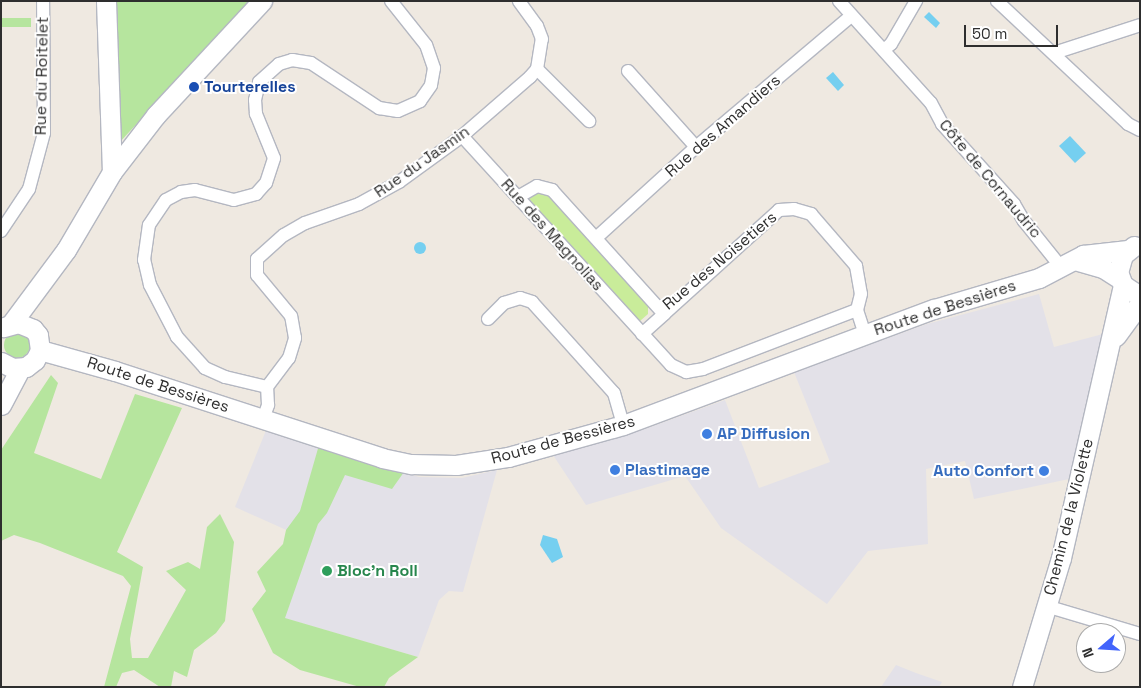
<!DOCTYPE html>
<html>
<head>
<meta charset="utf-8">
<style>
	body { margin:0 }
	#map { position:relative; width:1141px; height:688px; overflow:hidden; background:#efe9e1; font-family:"Space Grotesk",sans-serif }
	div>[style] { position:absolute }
	.industrial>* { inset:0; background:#e3e1e8 }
	.green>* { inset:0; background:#b6e59e }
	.round { border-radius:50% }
	.pitch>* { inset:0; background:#c9ec9a }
	.water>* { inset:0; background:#75cff0 }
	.roads { filter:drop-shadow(1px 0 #b4b7c1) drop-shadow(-1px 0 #b4b7c1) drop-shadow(0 1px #b4b7c1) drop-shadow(0 -1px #b4b7c1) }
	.street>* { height:12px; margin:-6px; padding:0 6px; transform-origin:6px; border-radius:6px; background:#fff }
	.secondary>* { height:19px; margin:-9.5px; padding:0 9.5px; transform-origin:9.5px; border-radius:9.5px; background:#fff }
	.dots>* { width:14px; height:14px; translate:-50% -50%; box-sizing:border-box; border:2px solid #fff; border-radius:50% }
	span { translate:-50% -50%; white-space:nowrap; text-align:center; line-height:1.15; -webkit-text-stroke:4px #fff; paint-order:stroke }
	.street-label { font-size:16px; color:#2e2e2e }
	.transit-label { font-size:16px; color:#164399; font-weight:700 }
	.left { translate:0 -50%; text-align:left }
	.shop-label { font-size:16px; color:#366cbe; font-weight:700 }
	.right { translate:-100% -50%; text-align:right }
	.leisure-label { font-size:16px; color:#27864d; font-weight:700 }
	.frame { position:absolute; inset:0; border:2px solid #2e2e2e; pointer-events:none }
	.north { position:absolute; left:1076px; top:623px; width:50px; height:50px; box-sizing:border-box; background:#fff; border:1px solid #ababab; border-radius:50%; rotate:251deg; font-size:14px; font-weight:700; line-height:20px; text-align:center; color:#2e2e2e }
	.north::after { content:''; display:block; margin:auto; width:18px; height:22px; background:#4264fb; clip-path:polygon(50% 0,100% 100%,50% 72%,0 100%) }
	.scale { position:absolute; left:964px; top:25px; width:94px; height:22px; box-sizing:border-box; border:2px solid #2e2e2e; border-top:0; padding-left:6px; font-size:15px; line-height:18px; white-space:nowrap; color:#2e2e2e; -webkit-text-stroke:4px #fff; paint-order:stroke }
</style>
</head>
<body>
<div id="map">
	<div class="industrial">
		<div style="clip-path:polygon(1039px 294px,1054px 347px,1103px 334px,1069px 479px,974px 499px,965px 461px,926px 469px,928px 544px,868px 551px,827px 604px,721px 528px,685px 476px,586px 505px,553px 455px,645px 429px,725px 400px,759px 488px,830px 462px,794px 372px,927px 324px)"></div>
		<div style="clip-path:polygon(267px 428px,419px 477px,462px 478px,497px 470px,463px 592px,449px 591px,439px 600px,418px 657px,284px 618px,311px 541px,235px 507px)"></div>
		<div style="clip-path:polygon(896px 665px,916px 673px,942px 682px,939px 687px,881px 687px)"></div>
	</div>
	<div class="green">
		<div style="clip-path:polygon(117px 1px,250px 1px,119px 143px)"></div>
		<div style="clip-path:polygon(1px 18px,31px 18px,31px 27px,1px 27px)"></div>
		<div class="round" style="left:4px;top:332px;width:26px;height:26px"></div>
		<div style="clip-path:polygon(51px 375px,58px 383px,34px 453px,101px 479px,135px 394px,182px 408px,117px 552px,143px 567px,130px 639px,132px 658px,148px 658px,186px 590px,166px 571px,188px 562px,200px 569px,207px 527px,220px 514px,234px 542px,225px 621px,216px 633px,194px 650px,187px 677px,174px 671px,171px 687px,160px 687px,134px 670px,122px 673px,116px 687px,104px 687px,131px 586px,123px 576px,40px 543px,14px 535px,1px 541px,1px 450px)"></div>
		<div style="clip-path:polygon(319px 445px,404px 472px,392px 489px,345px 475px,327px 513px,318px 524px,285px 618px,418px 657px,389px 678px,384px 687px,360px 687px,300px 670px,273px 653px,252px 609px,266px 591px,257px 572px,283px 544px,286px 530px,300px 511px)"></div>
	</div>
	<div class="pitch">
		<div style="clip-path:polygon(538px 191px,545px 191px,648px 305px,648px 314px,640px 321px,633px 318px,531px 208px,529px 199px)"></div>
	</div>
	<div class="water">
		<div style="clip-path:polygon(929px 12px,940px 23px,936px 28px,924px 17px)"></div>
		<div style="clip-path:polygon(833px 72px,844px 85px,838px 91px,826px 78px)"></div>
		<div style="clip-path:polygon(1070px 136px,1086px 153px,1075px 163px,1059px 146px)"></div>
		<div class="round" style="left:414px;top:242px;width:12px;height:12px"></div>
		<div style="clip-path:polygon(543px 535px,557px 539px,563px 557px,552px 563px,540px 545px)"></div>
	</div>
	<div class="roads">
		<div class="street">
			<div style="left:839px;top:1px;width:137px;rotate:48deg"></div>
			<div style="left:931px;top:103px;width:24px;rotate:62deg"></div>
			<div style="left:942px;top:124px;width:108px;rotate:48deg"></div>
			<div style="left:1014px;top:204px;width:20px;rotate:60deg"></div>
			<div style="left:1024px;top:221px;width:59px;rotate:51.2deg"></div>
			<div style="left:997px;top:1px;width:180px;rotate:43.2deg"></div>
			<div style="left:1128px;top:124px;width:13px;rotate:27deg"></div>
			<div style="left:884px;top:50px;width:9px;rotate:-41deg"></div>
			<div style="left:891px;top:44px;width:50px;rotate:-59.8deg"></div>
			<div style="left:1054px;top:53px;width:90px;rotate:-18deg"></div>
			<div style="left:537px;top:69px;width:74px;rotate:45deg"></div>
			<div style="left:628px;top:71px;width:102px;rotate:48.2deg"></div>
			<div style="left:462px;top:136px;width:310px;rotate:47.6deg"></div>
			<div style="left:671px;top:365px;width:17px;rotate:25deg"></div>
			<div style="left:686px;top:372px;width:17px;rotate:-10deg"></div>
			<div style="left:703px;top:369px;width:165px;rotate:-21deg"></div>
			<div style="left:518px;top:197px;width:22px;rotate:-30deg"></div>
			<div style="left:537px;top:186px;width:16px;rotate:15deg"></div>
			<div style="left:552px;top:190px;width:167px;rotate:47.9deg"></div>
			<div style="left:664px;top:314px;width:155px;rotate:-42.1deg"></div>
			<div style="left:779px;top:210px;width:15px;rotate:-4deg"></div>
			<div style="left:794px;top:209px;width:18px;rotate:16deg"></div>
			<div style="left:811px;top:214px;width:69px;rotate:49.1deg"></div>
			<div style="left:856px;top:266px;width:28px;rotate:80deg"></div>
			<div style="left:861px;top:294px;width:16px;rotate:104deg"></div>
			<div style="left:857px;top:310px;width:25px;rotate:72deg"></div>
			<div style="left:1px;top:231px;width:50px;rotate:-56.3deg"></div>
			<div style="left:29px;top:189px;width:58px;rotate:-75deg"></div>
			<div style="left:44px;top:133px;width:132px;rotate:-90.4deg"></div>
			<div style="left:596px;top:238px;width:135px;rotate:-42.3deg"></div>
			<div style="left:696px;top:147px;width:203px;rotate:-40.2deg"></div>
			<div style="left:488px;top:319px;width:23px;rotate:-45deg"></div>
			<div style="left:504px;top:303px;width:17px;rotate:-17deg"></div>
			<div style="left:520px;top:298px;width:13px;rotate:18deg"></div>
			<div style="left:532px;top:302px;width:122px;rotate:48deg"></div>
			<div style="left:614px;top:393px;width:33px;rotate:74deg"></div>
			<div style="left:642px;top:334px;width:30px;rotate:-42deg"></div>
			<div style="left:267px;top:387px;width:43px;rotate:-166.6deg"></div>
			<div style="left:225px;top:377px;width:22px;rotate:-156deg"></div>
			<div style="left:205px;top:368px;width:42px;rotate:-132.1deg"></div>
			<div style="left:177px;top:337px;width:59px;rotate:-117.4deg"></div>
			<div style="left:150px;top:285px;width:26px;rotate:-103deg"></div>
			<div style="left:144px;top:260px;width:35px;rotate:-82deg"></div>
			<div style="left:149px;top:225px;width:30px;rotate:-56deg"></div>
			<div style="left:166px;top:200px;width:17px;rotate:-28deg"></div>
			<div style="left:181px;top:192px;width:14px;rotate:-8deg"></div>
			<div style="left:195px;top:190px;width:40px;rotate:14.4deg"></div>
			<div style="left:234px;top:200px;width:23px;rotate:-15deg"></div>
			<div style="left:256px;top:194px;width:15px;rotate:-48deg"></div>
			<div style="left:266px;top:183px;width:26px;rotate:-72deg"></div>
			<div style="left:274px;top:158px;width:48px;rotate:-112.2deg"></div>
			<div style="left:256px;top:114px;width:14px;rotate:-94deg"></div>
			<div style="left:255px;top:100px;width:18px;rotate:-77deg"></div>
			<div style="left:259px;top:82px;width:27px;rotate:-42deg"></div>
			<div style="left:279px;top:64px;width:14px;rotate:-17deg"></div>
			<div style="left:292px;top:60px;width:19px;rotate:9deg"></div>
			<div style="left:311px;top:63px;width:82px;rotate:33.5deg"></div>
			<div style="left:379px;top:108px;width:19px;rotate:9deg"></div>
			<div style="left:398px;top:111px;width:24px;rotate:-24deg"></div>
			<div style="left:420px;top:101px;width:19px;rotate:-55deg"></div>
			<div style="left:431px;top:85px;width:17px;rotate:-80deg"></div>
			<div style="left:434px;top:68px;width:24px;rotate:-109deg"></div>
			<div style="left:426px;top:45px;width:56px;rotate:-128.5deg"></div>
			<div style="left:263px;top:419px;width:15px;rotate:-70deg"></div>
			<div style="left:268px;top:405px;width:18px;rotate:-93deg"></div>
			<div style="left:267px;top:387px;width:36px;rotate:-53deg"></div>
			<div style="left:289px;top:358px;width:21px;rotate:-73deg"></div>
			<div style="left:295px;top:338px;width:22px;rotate:-100deg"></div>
			<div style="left:291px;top:316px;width:53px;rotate:-129.7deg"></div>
			<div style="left:257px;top:275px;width:16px;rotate:-90deg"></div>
			<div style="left:257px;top:259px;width:36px;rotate:-42deg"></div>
			<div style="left:284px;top:235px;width:24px;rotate:-30deg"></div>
			<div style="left:305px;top:223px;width:57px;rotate:-19.4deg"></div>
			<div style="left:359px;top:204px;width:46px;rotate:-28.8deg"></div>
			<div style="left:399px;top:182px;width:78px;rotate:-36.1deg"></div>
			<div style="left:462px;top:136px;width:90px;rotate:-40.9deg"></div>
			<div style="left:530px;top:77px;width:11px;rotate:-49deg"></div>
			<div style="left:537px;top:69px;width:30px;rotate:-81deg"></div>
			<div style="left:542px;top:39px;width:14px;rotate:-111deg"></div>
			<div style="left:537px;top:26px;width:31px;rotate:-126deg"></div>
			<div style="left:1046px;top:606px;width:98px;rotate:16.6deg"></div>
		</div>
		<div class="secondary">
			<div style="left:106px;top:1px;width:171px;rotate:88deg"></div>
			<div style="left:1134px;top:246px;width:14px;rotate:141deg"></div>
			<div style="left:1123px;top:255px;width:18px;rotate:106deg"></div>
			<div style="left:1118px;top:272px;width:14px;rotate:69deg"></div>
			<div style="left:1123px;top:285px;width:20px;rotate:33deg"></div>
			<div style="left:1075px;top:260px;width:29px;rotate:16deg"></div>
			<div style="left:1103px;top:268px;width:20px;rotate:33deg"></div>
			<div style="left:11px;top:324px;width:92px;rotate:-53.4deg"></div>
			<div style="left:66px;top:250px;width:91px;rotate:-59.5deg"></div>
			<div style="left:112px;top:172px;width:72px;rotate:-52.3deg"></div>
			<div style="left:156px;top:115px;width:156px;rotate:-47.1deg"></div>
			<div style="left:1116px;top:336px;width:41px;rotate:-54deg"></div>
			<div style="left:40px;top:350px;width:78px;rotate:15.6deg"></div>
			<div style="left:115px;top:371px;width:281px;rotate:18deg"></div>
			<div style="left:382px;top:458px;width:30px;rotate:12deg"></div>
			<div style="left:411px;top:464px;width:45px;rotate:1.3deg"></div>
			<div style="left:456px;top:465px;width:53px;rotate:-8.7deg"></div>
			<div style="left:508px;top:457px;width:119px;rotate:-15.5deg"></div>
			<div style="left:623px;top:425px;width:332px;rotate:-20.5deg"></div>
			<div style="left:934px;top:309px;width:109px;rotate:-16.4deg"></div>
			<div style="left:1039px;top:278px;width:50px;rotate:-27.6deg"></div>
			<div style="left:1083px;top:255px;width:45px;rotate:-6.3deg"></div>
			<div style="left:1px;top:362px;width:13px;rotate:27deg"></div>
			<div style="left:13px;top:368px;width:13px;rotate:-4deg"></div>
			<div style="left:26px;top:367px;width:11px;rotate:-38deg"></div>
			<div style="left:35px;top:360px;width:11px;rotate:-63deg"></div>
			<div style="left:40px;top:350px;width:15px;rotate:-98deg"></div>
			<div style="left:38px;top:335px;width:8px;rotate:-130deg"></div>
			<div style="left:33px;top:329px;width:16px;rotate:-158deg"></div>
			<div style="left:18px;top:323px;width:15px;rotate:164deg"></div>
			<div style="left:1px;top:405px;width:41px;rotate:-62.2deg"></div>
			<div style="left:1022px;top:687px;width:135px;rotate:-73.2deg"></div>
			<div style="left:1061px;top:558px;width:280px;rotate:-77.2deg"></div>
		</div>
	</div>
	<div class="dots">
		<div style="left:194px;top:87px;background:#1a4fb4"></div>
		<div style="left:707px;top:434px;background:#3f7fe0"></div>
		<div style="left:615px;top:470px;background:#3f7fe0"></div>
		<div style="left:1044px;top:471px;background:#3f7fe0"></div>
		<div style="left:327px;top:571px;background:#2e9e5b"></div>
	</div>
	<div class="street-label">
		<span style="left:42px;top:76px;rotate:-89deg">Rue du Roitelet</span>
		<span style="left:723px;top:126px;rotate:-41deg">Rue des Amandiers</span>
		<span style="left:422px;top:162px;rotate:-35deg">Rue du Jasmin</span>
		<span style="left:990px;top:179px;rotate:50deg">Côte de Cornaudric</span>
		<span style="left:552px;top:235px;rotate:48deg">Rue des Magnolias</span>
		<span style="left:720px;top:261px;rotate:-40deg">Rue des Noisetiers</span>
		<span style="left:945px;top:308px;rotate:-18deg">Route de Bessières</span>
		<span style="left:158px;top:385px;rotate:18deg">Route de Bessières</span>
		<span style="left:563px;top:440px;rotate:-15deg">Route de Bessières</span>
		<span style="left:1069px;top:517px;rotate:-76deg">Chemin de la Violette</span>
	</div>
	<div class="transit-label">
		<span class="left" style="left:204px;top:87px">Tourterelles</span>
	</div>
	<div class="shop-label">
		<span class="left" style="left:717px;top:434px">AP Diffusion</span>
		<span class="left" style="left:625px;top:470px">Plastimage</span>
		<span class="right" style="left:1034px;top:471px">Auto Confort</span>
	</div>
	<div class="leisure-label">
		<span class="left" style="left:337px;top:571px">Bloc'n Roll</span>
	</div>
	<div class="frame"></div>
	<div class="north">N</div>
	<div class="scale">50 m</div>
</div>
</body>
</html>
